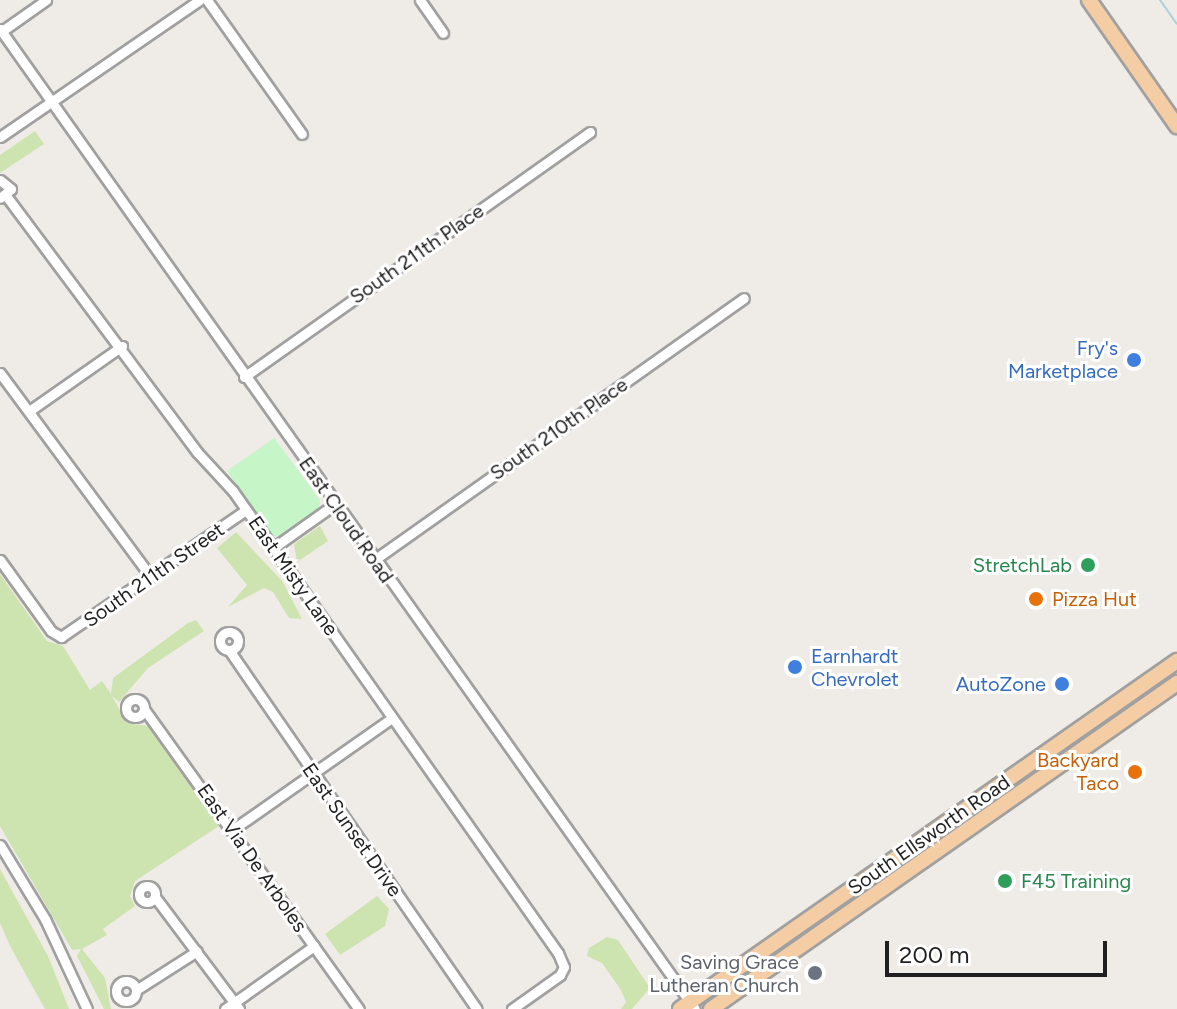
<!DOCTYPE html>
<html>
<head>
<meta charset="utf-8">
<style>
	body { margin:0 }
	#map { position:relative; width:1177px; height:1009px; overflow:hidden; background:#efebe6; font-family:Figtree,sans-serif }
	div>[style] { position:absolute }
	.grass>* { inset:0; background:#cde4b0 }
	.park>* { inset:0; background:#c6f5c7 }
	.stream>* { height:2px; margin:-1px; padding:0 1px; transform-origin:1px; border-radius:1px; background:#aad1d9 }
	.roads { filter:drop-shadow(2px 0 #a0a0a0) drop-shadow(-2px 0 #a0a0a0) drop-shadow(0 2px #a0a0a0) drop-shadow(0 -2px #a0a0a0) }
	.minor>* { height:9px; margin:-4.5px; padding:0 4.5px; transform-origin:4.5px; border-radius:4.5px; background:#fff }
	.minor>.ring { margin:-4.5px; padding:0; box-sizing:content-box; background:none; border:9px solid #fff; border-radius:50% }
	.primary>* { height:14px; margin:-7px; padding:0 7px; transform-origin:7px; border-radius:7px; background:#f4cda5 }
	.dots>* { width:22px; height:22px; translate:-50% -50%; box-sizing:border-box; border:4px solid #fff; border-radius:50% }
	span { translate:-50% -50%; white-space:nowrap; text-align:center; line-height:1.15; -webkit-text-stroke:6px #fff; paint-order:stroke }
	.street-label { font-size:20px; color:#1f1f1f }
	.shop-label { font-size:20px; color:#366cbe }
	.right { translate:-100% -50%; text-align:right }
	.left { translate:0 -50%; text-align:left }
	.leisure-label { font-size:20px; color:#27864d }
	.food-label { font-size:20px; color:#c56008 }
	.worship-label { font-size:20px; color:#5b616d }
	.scale { position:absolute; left:885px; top:941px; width:222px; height:36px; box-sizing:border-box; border:4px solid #1f1f1f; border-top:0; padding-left:10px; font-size:24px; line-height:28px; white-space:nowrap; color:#1f1f1f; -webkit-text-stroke:6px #fff; paint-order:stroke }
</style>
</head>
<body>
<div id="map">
	<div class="grass">
		<div style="clip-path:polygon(35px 131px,44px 144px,0 173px,0 155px)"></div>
		<div style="clip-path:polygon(320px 526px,328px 541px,297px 562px,294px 544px)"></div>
		<div style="clip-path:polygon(236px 532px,283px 582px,302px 619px,289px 618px,273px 592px,264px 588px,228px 607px,247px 585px,217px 548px)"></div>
		<div style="clip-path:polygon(0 574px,47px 641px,63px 646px,90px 690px,102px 681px,111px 694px,113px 678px,188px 623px,196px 620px,204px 631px,148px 668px,119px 702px,112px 696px,127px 723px,148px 726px,219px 826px,135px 881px,130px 896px,135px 906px,103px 929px,107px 935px,82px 949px,105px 978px,111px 1009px,104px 1009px,77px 956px,81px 949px,72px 950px,0 826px)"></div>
		<div style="clip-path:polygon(0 869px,48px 956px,69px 1009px,45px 1009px,10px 946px,0 923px)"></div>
		<div style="clip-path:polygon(377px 896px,389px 909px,385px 926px,340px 955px,325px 934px)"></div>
		<div style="clip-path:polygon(607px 937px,618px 940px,650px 988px,632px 1009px,621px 1009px,626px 1002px,621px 990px,602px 963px,587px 956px,589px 948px)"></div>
	</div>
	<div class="park">
		<div style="clip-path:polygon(274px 438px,320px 500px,319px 508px,279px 536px,273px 536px,227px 471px)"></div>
	</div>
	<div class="stream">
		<div style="left:1160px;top:0;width:29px;rotate:55deg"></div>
	</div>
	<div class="roads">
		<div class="minor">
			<div style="left:207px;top:0;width:164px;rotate:54.7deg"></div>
			<div style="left:420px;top:0;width:40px;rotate:55.1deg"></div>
			<div style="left:0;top:29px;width:1201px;rotate:54.66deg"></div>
			<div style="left:2px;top:31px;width:54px;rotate:-35.2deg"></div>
			<div style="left:0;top:137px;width:242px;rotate:-34.5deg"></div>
			<div style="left:0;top:180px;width:14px;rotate:39deg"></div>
			<div style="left:11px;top:189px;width:14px;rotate:141deg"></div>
			<div style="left:7px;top:197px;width:318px;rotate:53.3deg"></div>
			<div style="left:197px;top:452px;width:53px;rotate:47.3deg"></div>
			<div style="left:233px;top:491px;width:565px;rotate:54.88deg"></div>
			<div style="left:558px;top:953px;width:15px;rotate:67deg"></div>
			<div style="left:564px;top:967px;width:9px;rotate:117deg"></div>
			<div style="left:560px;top:975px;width:59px;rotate:144.7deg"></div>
			<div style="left:0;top:373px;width:254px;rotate:53.5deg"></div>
			<div style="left:244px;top:377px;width:424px;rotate:-35.3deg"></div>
			<div style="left:32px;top:409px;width:110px;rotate:-35deg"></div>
			<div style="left:273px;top:548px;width:76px;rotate:-35.4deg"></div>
			<div style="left:0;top:560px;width:87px;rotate:54.3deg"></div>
			<div style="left:51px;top:631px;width:12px;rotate:31deg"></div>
			<div style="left:61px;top:637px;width:224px;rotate:-34.5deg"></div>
			<div style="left:374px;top:560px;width:453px;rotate:-35.3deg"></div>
			<div class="ring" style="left:220px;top:632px;width:9px;height:9px"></div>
			<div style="left:229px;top:650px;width:436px;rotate:55.4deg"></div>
			<div class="ring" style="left:126px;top:699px;width:9px;height:9px"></div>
			<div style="left:144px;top:709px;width:369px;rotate:54.4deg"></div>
			<div style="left:232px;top:830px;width:195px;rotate:-35deg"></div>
			<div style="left:0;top:845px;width:87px;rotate:58.7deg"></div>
			<div style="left:45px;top:919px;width:99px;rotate:65deg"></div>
			<div class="ring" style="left:139px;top:886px;width:7px;height:7px"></div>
			<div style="left:155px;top:897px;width:140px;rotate:53.1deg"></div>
			<div class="ring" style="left:116px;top:981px;width:11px;height:11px"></div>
			<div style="left:136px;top:990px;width:72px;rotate:-32.6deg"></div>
			<div style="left:225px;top:1009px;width:109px;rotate:-35.3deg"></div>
		</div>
		<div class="primary">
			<div style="left:1089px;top:0;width:154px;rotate:55.1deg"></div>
			<div style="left:680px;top:1009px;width:607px;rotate:-35deg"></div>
			<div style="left:711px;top:1009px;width:569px;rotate:-34.98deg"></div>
		</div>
	</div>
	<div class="dots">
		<div style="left:1134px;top:360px;background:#3f7fe0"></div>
		<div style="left:1088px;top:565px;background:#2e9e5b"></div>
		<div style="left:1036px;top:599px;background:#e8710a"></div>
		<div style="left:795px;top:667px;background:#3f7fe0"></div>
		<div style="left:1062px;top:684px;background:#3f7fe0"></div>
		<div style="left:1135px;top:772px;background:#e8710a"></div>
		<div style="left:1005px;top:881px;background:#2e9e5b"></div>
		<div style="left:815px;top:973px;background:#6b7280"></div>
	</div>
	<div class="street-label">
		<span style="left:417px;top:254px;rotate:-35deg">South 211th Place</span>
		<span style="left:559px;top:429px;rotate:-35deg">South 210th Place</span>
		<span style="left:346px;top:520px;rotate:55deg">East Cloud Road</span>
		<span style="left:154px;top:575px;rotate:-35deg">South 211th Street</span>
		<span style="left:293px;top:576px;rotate:55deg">East Misty Lane</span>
		<span style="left:352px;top:830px;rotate:55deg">East Sunset Drive</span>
		<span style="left:929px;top:835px;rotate:-35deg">South Ellsworth Road</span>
		<span style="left:252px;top:858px;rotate:55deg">East Via De Arboles</span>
	</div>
	<div class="shop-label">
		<span class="right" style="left:1118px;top:360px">Fry's<br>Marketplace</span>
		<span class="left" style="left:811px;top:668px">Earnhardt<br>Chevrolet</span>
		<span class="right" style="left:1046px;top:684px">AutoZone</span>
	</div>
	<div class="leisure-label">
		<span class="right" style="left:1072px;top:565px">StretchLab</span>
		<span class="left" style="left:1021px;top:881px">F45 Training</span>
	</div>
	<div class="food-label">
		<span class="left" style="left:1052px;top:599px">Pizza Hut</span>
		<span class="right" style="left:1119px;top:772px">Backyard<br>Taco</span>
	</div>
	<div class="worship-label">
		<span class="right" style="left:799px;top:974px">Saving Grace<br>Lutheran Church</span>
	</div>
	<div class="scale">200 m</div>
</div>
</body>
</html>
